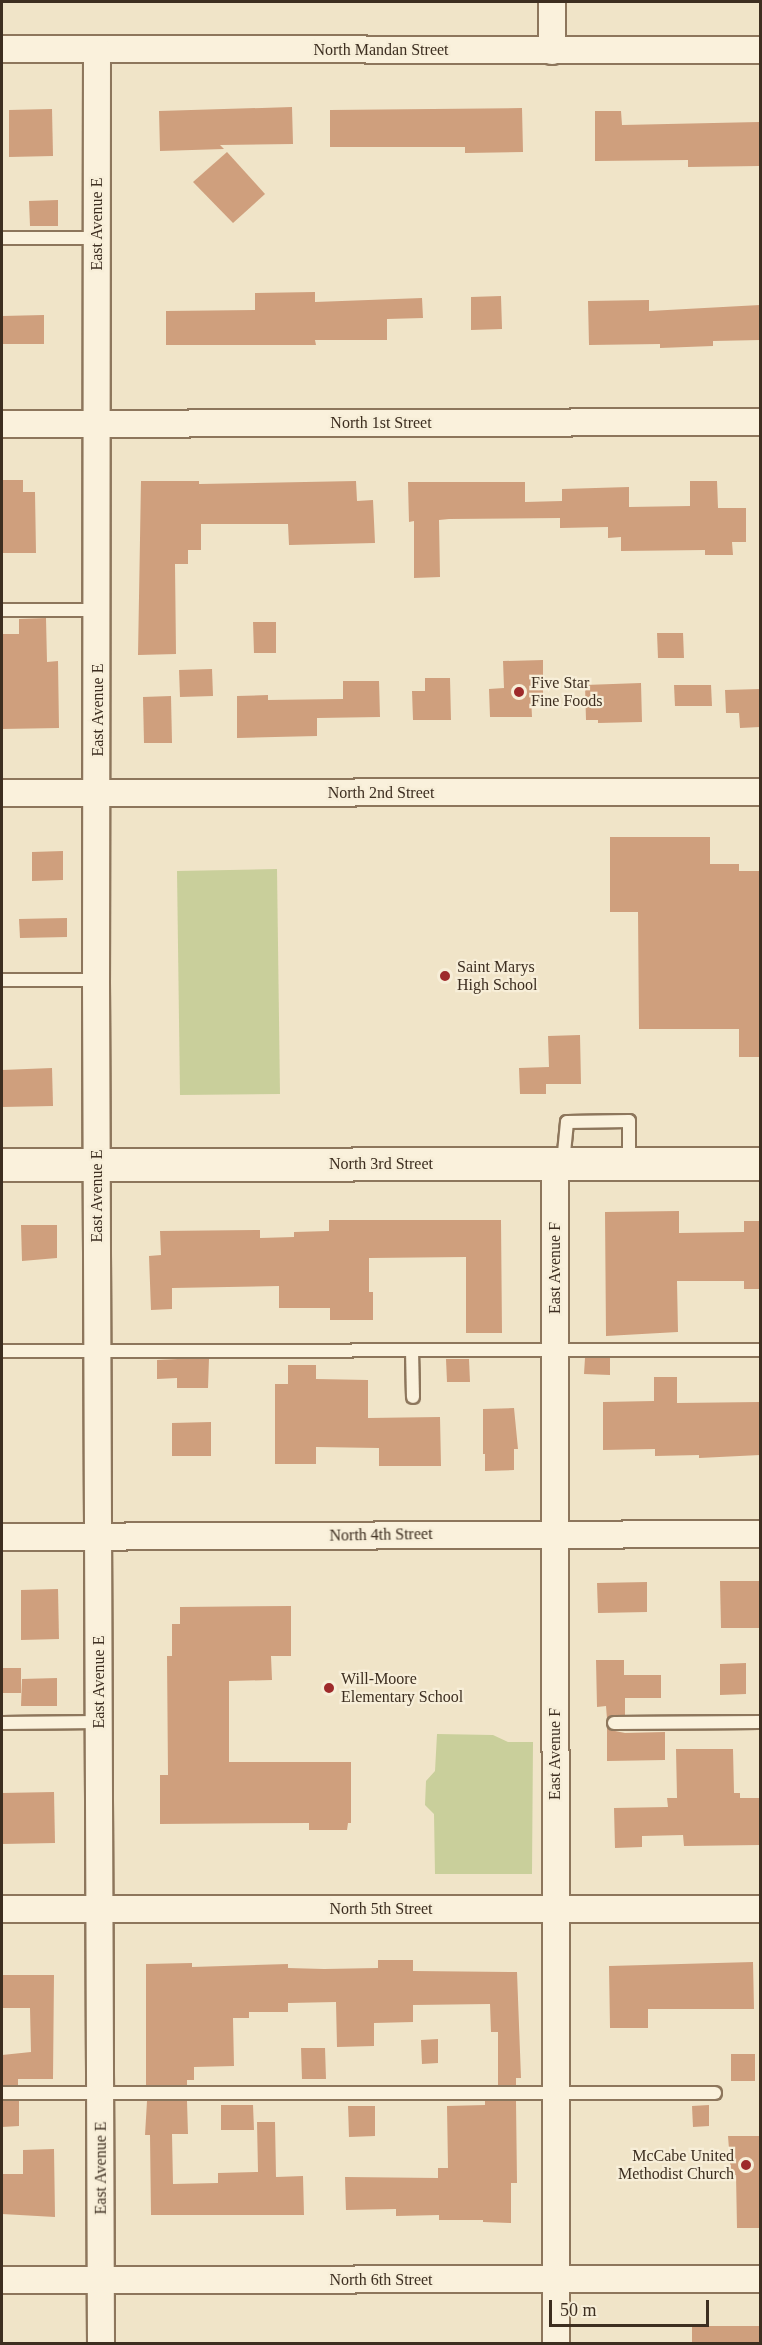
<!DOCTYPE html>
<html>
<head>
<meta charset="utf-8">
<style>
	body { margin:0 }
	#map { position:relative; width:762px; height:2345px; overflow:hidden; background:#f0e4c8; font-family:Georgia,serif }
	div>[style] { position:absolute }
	.green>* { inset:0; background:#c9cf9b }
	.building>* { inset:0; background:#cf9f7d }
	.roads { filter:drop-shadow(2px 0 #8d765c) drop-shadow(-2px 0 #8d765c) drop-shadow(0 2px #8d765c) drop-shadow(0 -2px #8d765c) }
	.service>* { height:12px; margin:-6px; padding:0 6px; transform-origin:6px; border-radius:6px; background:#faf1dc }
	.minor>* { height:26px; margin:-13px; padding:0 13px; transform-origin:13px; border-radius:13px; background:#faf1dc }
	.tertiary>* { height:32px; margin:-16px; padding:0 16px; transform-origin:16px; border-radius:16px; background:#faf1dc }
	.dots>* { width:16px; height:16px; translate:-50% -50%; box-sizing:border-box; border:3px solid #f7eed8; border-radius:50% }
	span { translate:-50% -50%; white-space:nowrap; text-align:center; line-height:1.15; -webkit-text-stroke:4.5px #f7eed8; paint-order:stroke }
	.street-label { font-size:16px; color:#3d2e20 }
	.poi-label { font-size:16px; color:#3d2e20 }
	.left { translate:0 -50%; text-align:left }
	.right { translate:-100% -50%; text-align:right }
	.frame { position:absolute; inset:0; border:3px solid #3d2e20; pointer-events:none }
	.scale { position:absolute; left:549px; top:2300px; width:160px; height:27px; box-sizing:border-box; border:3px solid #3d2e20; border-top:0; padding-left:8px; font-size:18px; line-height:21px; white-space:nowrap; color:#3d2e20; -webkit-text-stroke:4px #f7eed8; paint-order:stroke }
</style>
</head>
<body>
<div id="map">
	<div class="green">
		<div style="clip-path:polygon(277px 869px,280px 1094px,180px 1095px,177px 871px)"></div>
		<div style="clip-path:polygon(437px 1734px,493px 1735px,508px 1742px,533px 1742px,532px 1874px,435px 1874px,434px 1814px,425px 1805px,426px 1781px,435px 1771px)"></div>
	</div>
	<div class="building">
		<div style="clip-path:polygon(292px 107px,293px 144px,220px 145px,224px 149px,160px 151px,159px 111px)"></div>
		<div style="clip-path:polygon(522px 108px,523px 152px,465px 153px,465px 147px,330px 147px,330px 110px)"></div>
		<div style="clip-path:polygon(52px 109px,53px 156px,9px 157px,9px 110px)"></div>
		<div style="clip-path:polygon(595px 111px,621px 111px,622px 125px,759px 122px,759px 166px,688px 167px,688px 160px,595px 161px)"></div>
		<div style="clip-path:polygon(227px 152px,265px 194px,233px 223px,193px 182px)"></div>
		<div style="clip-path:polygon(58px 200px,58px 226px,30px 226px,29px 201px)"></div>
		<div style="clip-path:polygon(315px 292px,315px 302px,422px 298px,423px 318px,387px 319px,387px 340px,315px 340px,316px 345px,166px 345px,166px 311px,255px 310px,255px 293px)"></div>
		<div style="clip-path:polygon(501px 296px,502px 329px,471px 330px,471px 297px)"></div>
		<div style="clip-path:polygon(649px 300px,649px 311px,760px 305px,760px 340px,713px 341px,713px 346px,660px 348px,660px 344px,589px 345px,588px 301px)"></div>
		<div style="clip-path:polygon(44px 315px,44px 344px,2px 344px,2px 316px)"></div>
		<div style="clip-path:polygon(2px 480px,23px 480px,23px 492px,35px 492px,36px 553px,2px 553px)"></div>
		<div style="clip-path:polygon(141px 481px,199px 481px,199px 484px,356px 481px,357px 501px,373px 500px,375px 543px,289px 545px,288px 524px,201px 524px,201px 550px,188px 550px,188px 564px,175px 564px,176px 654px,138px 655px)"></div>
		<div style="clip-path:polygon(690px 481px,717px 481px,718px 508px,746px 508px,746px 542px,732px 542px,733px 555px,705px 555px,705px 550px,621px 551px,621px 537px,608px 538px,608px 527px,560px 528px,560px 518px,449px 519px,439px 520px,440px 577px,414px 578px,414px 521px,409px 522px,408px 482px,525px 482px,525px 502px,562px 501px,562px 489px,629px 487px,629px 507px,690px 506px)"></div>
		<div style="clip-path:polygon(46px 618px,47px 662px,58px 661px,59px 728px,2px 729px,2px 634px,19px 634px,19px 619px)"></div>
		<div style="clip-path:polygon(253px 622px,276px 622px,276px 653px,254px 653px)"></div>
		<div style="clip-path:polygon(657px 633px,683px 633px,684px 658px,658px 658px)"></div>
		<div style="clip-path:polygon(543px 660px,543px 696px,531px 696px,532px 717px,490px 717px,489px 689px,504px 688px,503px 661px)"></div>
		<div style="clip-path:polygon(212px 669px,213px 696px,180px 697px,179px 670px)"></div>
		<div style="clip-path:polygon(425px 678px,450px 678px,451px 720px,413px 720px,412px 691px,425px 691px)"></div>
		<div style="clip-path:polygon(343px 681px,379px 681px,380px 717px,317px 718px,317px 736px,237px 738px,237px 696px,268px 695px,268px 700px,343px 699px)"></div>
		<div style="clip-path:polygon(641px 683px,642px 722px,598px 723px,598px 720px,586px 720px,585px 685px)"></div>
		<div style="clip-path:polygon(674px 685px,711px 685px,712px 706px,675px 706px)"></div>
		<div style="clip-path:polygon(760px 689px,760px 727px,740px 728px,739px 713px,726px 713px,725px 690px)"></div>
		<div style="clip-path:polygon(171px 696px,172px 743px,144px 743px,143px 697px)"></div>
		<div style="clip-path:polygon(610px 837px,710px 837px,710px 864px,739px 864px,739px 871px,760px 871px,760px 1057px,739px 1057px,739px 1029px,639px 1029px,638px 912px,610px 912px)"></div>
		<div style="clip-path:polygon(63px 851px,63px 880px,32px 881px,32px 852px)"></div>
		<div style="clip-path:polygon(67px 918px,67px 937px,20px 938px,19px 919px)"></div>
		<div style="clip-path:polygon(580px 1035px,581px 1084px,546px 1084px,546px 1094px,520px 1094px,519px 1068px,549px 1067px,548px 1036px)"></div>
		<div style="clip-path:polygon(52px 1068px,53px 1106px,2px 1107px,2px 1070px)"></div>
		<div style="clip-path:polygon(679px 1211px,679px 1233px,744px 1232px,744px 1221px,760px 1221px,760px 1289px,744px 1289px,744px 1281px,677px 1281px,678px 1332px,606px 1336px,605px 1212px)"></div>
		<div style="clip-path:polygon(329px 1220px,501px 1220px,502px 1333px,466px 1333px,466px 1257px,369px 1258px,369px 1292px,373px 1292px,373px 1320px,330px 1320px,330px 1308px,279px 1308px,279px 1286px,172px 1288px,172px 1309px,151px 1310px,149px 1256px,161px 1255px,160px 1231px,260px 1230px,260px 1238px,294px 1237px,294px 1232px,329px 1231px)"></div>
		<div style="clip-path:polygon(21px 1225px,57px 1225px,57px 1258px,22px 1261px)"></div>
		<div style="clip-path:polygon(585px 1358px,610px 1358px,610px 1375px,584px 1374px)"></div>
		<div style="clip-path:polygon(178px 1359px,209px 1359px,208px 1388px,177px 1388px,177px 1378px,157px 1379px,157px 1360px)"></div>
		<div style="clip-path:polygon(446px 1359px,469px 1359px,470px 1382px,447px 1382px)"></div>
		<div style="clip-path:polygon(288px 1365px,316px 1365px,316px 1379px,368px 1380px,368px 1418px,440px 1417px,441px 1466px,379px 1466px,379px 1448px,316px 1447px,316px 1464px,275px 1464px,275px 1384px,288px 1384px)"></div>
		<div style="clip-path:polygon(654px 1377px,677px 1377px,677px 1403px,760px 1402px,760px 1455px,699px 1458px,699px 1455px,655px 1456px,655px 1449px,603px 1450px,603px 1402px,654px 1401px)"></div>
		<div style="clip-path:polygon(514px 1408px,518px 1449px,514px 1449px,514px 1470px,485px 1471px,485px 1454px,483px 1454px,483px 1409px)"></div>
		<div style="clip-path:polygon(211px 1422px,211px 1456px,172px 1456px,172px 1423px)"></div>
		<div style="clip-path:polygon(720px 1581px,760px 1581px,760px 1628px,721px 1628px)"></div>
		<div style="clip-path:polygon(647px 1582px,647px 1612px,598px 1613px,597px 1583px)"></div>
		<div style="clip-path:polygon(58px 1589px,59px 1639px,21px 1640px,21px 1590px)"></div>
		<div style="clip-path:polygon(291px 1606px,291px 1656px,271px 1656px,272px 1680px,229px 1681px,229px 1762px,351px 1762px,351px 1823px,348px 1823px,347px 1830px,309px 1830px,309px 1823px,160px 1824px,160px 1775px,168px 1775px,167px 1656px,172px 1656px,172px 1624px,180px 1624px,180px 1607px)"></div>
		<div style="clip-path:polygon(596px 1660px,624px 1660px,624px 1675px,661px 1675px,661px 1698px,625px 1698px,625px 1715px,613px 1715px,607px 1719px,606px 1706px,597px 1707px)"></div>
		<div style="clip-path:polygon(746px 1663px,746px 1694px,720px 1695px,720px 1664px)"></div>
		<div style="clip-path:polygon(2px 1668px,21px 1668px,21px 1693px,2px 1693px)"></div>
		<div style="clip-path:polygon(57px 1678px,57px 1706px,21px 1706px,22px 1679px)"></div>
		<div style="clip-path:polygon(607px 1727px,610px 1730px,625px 1733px,665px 1732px,665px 1760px,607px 1761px)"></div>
		<div style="clip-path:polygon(676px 1749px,733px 1749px,734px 1793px,740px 1793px,740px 1798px,760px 1798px,760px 1845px,684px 1846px,683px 1835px,642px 1836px,642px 1847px,615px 1848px,614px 1808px,668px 1807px,667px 1798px,677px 1798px)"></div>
		<div style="clip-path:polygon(54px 1792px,55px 1843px,2px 1844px,2px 1793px)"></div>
		<div style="clip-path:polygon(378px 1960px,413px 1960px,413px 1971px,517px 1972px,521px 2078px,516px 2078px,516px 2085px,498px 2085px,498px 2032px,491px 2032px,490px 2004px,413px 2005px,413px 2022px,374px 2023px,374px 2046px,337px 2047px,336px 2002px,288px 2003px,288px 2012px,249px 2012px,249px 2018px,233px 2018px,234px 2066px,194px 2067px,194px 2080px,187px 2080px,187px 2085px,146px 2085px,146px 1964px,192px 1963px,192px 1967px,288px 1964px,288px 1968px,324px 1969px,378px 1968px)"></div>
		<div style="clip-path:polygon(753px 1962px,754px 2009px,648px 2009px,648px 2028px,610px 2028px,609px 1966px)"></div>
		<div style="clip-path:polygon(2px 1975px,54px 1975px,53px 2079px,18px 2079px,18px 2085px,2px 2085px,2px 2055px,31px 2052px,30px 2008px,2px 2008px)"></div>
		<div style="clip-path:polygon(438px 2039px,438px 2063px,422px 2064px,421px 2040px)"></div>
		<div style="clip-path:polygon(301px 2048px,325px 2048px,326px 2079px,302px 2079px)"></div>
		<div style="clip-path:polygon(731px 2054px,755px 2054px,755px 2081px,731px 2081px)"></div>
		<div style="clip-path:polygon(2px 2101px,19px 2101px,19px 2126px,2px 2127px)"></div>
		<div style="clip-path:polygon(147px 2101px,187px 2101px,188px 2134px,172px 2134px,173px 2184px,218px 2183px,218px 2173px,258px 2172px,257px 2122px,275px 2122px,276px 2177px,303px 2176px,304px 2215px,151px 2215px,150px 2135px,145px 2135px)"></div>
		<div style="clip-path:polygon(485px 2101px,516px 2101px,517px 2183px,511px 2183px,511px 2223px,483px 2222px,483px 2220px,439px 2220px,439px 2215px,396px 2216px,396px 2209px,346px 2210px,345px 2177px,438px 2178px,438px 2168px,448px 2168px,447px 2106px,485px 2105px)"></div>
		<div style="clip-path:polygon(221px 2105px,253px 2105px,254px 2130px,221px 2130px)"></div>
		<div style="clip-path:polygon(709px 2105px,709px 2126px,693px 2127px,692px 2106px)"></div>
		<div style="clip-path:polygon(348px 2106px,375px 2106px,375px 2136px,349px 2137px)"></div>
		<div style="clip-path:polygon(728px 2136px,760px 2136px,760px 2228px,737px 2228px,736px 2175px,731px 2175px)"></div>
		<div style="clip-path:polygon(54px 2149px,55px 2217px,2px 2214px,2px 2174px,23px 2174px,23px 2150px)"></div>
		<div style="clip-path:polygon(692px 2326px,760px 2326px,760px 2343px,692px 2343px)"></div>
	</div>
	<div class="roads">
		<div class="service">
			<div style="left:2px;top:238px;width:95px"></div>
			<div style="left:2px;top:610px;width:96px"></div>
			<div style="left:2px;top:980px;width:94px"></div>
			<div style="left:563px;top:1163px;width:41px;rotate:-84.4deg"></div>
			<div style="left:567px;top:1122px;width:62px;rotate:-0.9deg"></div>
			<div style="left:629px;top:1121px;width:42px;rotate:90deg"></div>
			<div style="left:412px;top:1350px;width:47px;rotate:88.8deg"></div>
			<div style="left:2px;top:1351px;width:758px;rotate:-0.08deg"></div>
			<div style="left:2px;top:1723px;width:97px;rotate:-0.6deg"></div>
			<div style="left:614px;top:1723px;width:146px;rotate:-0.4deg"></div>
			<div style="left:2px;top:2093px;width:713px"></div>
		</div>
		<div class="minor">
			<div style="left:2px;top:49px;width:758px;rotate:0.08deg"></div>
			<div style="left:97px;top:49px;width:931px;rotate:90.06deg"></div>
			<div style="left:96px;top:980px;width:1364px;rotate:89.79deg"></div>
			<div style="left:552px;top:51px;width:49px;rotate:-90deg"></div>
			<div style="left:2px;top:424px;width:758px;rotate:-0.15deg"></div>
			<div style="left:2px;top:793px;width:758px;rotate:-0.08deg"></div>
			<div style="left:555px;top:1164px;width:1180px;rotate:89.95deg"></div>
			<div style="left:2px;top:1537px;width:758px;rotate:-0.23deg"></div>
			<div style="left:2px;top:1909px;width:758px"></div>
			<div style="left:2px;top:2280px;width:758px;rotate:-0.08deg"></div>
		</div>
		<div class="tertiary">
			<div style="left:2px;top:1165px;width:758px;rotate:-0.08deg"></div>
		</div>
	</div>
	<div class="dots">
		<div style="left:519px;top:692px;background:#9e2a2b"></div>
		<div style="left:445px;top:976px;background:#9e2a2b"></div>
		<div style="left:329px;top:1688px;background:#9e2a2b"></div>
		<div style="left:746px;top:2165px;background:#9e2a2b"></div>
	</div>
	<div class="street-label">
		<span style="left:381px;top:50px">North Mandan Street</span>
		<span style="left:97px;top:224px;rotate:-90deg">East Avenue E</span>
		<span style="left:381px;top:423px">North 1st Street</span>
		<span style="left:98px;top:710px;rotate:-90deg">East Avenue E</span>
		<span style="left:381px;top:793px">North 2nd Street</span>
		<span style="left:381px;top:1164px">North 3rd Street</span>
		<span style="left:97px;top:1196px;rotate:-90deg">East Avenue E</span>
		<span style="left:555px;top:1268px;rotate:-90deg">East Avenue F</span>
		<span style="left:381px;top:1535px;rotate:-1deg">North 4th Street</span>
		<span style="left:99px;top:1682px;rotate:-90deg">East Avenue E</span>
		<span style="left:555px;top:1754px;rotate:-90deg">East Avenue F</span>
		<span style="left:381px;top:1909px">North 5th Street</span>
		<span style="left:101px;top:2168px;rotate:-90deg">East Avenue E</span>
		<span style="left:381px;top:2280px">North 6th Street</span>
	</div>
	<div class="poi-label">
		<span class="left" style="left:531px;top:692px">Five Star<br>Fine Foods</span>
		<span class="left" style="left:457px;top:976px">Saint Marys<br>High School</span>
		<span class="left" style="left:341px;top:1688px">Will-Moore<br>Elementary School</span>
		<span class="right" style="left:734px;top:2165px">McCabe United<br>Methodist Church</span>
	</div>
	<div class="frame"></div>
	<div class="scale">50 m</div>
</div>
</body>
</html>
